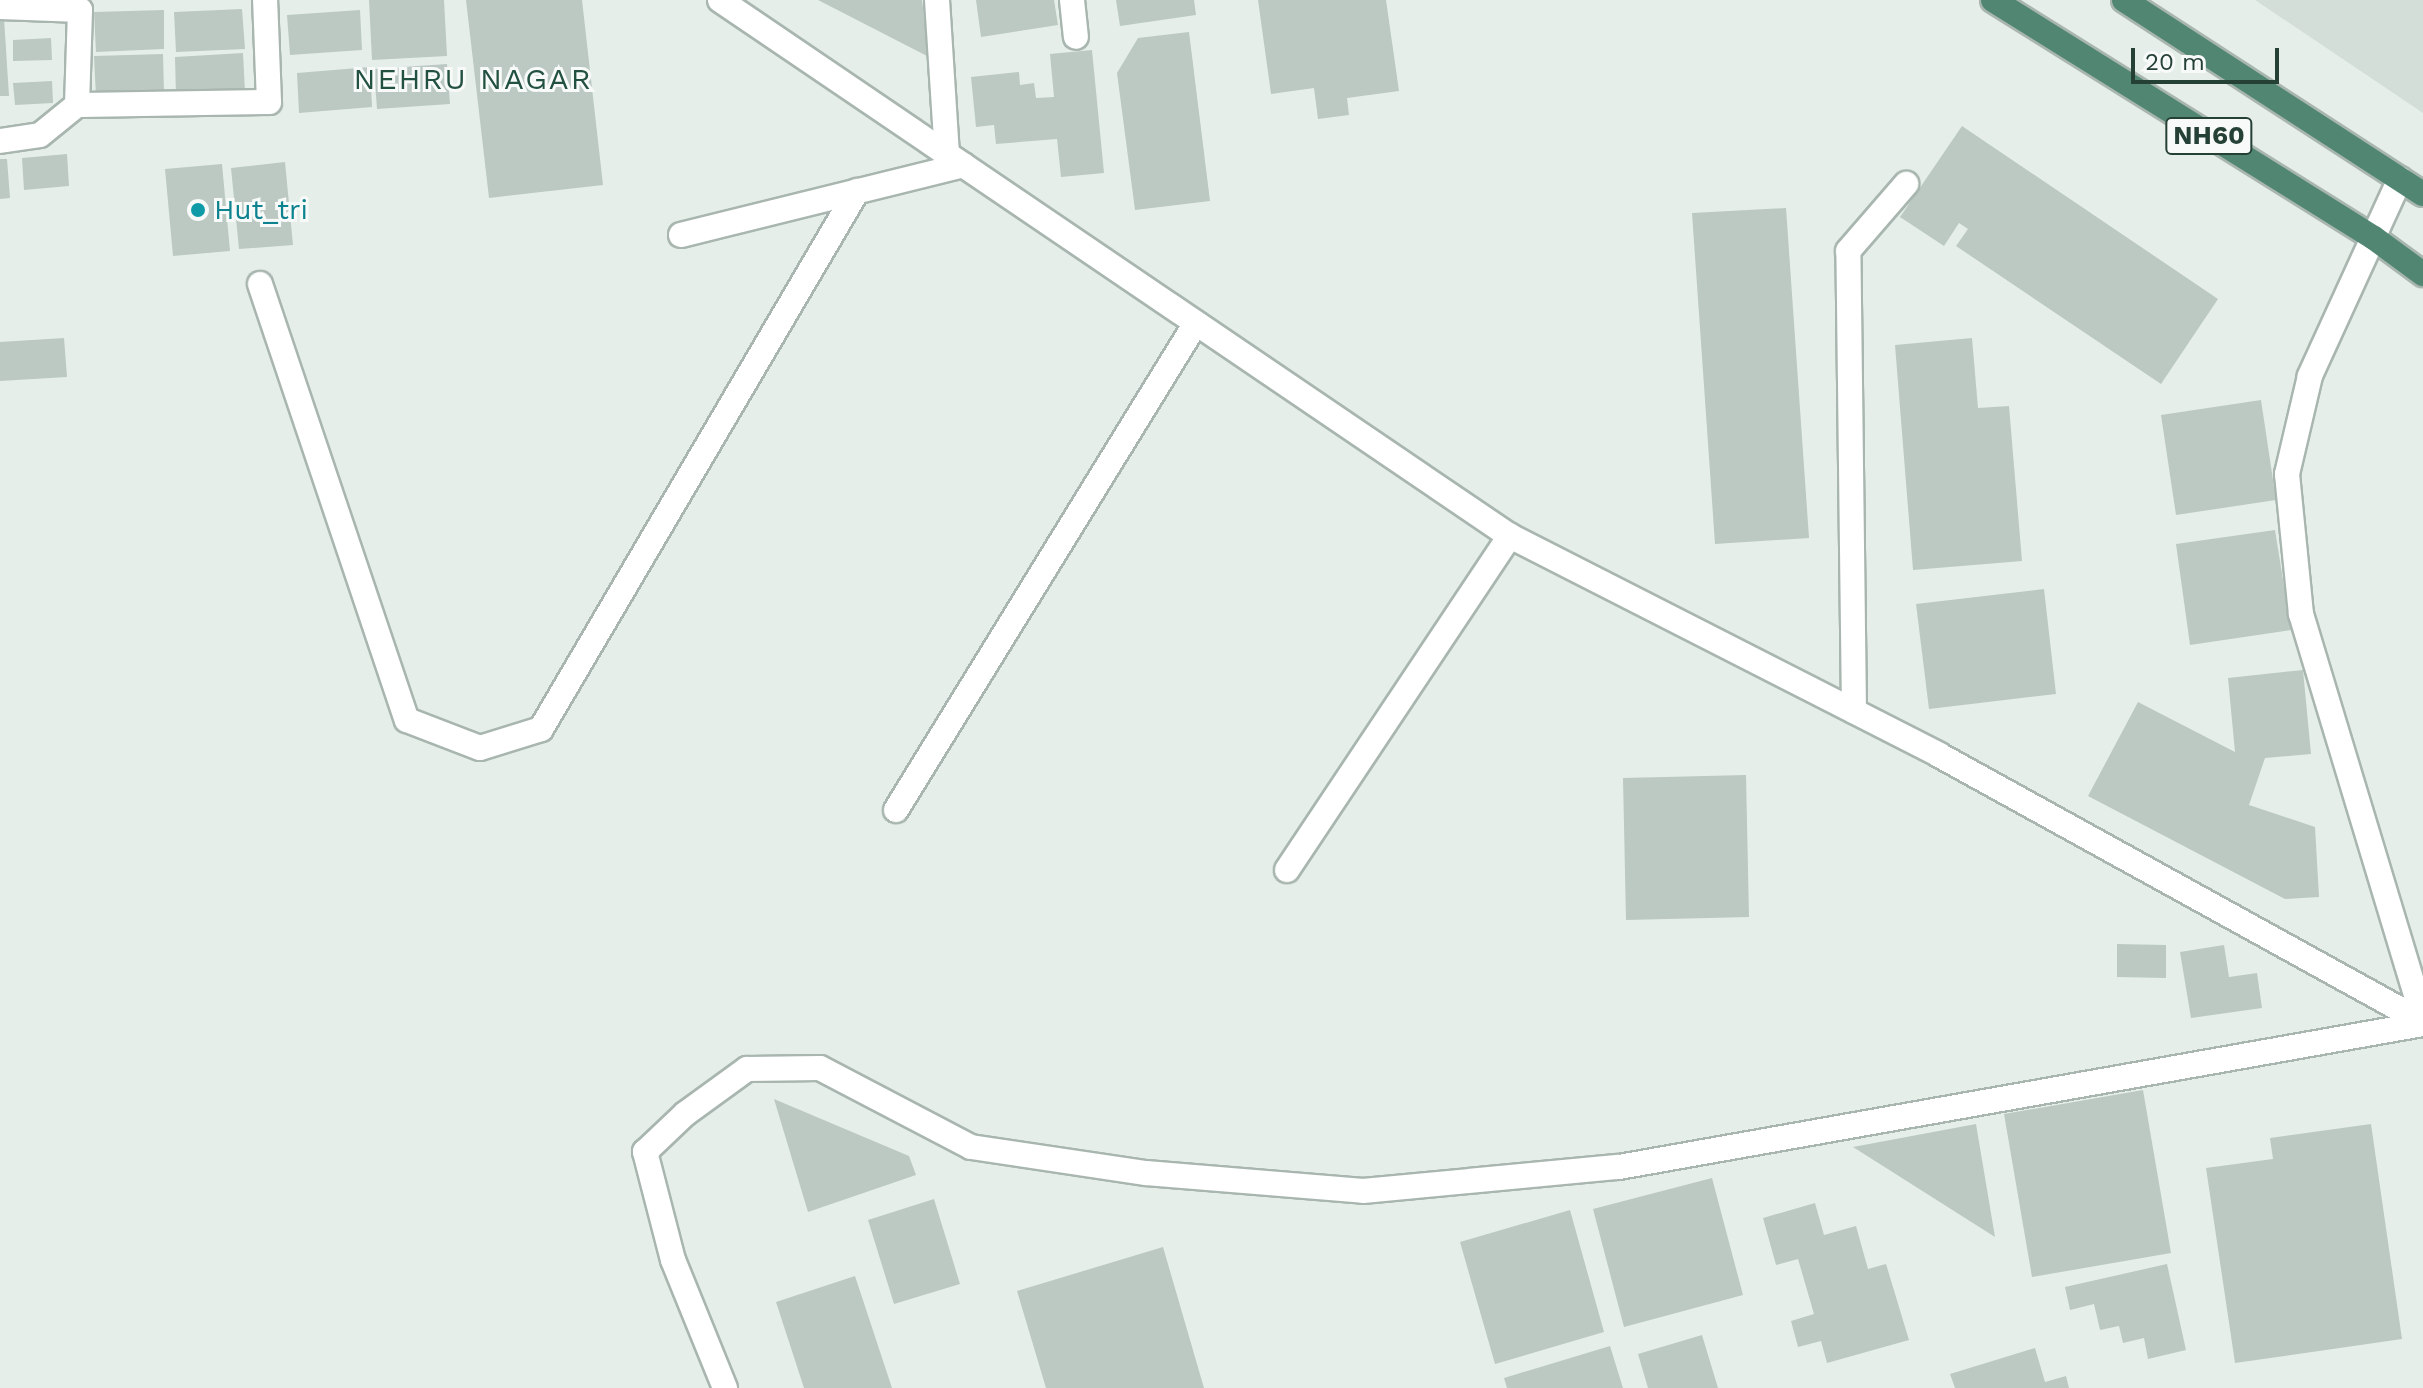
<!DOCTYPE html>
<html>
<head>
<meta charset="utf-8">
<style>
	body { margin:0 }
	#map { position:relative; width:2423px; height:1388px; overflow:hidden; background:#e6eee9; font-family:"Work Sans",sans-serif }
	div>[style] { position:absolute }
	.built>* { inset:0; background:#d4ded8 }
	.building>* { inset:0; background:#bbc9c2 }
	.roads { filter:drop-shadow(2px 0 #a8b6af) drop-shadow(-2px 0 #a8b6af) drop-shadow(0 2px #a8b6af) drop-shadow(0 -2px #a8b6af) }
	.minor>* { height:24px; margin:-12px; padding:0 12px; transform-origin:12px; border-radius:12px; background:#fff }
	.trunk>* { height:24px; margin:-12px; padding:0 12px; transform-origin:12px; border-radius:12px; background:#508672 }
	.dots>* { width:22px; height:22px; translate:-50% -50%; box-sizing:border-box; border:4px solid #f7faf8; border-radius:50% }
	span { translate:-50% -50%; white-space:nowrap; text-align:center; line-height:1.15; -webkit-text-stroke:6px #f7faf8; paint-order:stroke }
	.shield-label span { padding:2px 6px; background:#f7faf8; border:2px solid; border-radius:6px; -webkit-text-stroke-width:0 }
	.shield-label { font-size:26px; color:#254035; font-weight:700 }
	.culture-label { font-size:28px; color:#0d838f }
	.left { translate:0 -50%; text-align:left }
	.neighbourhood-label { font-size:30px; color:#22513f; letter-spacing:2px }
	.scale { position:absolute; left:2131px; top:48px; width:148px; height:36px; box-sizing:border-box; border:4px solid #254035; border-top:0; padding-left:10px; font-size:24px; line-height:28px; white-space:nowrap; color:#254035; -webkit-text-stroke:6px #f7faf8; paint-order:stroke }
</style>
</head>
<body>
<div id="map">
	<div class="built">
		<div style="clip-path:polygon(2255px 0,2423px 0,2423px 113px)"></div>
	</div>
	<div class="building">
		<div style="clip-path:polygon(369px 0,444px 0,447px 56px,372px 60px)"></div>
		<div style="clip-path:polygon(466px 0,582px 0,603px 185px,489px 198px)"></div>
		<div style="clip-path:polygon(818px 0,922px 0,929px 57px)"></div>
		<div style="clip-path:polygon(976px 0,1054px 0,1058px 25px,981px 37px)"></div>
		<div style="clip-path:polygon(1116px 0,1194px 0,1196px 15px,1120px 26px)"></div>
		<div style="clip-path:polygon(1258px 0,1386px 0,1399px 91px,1347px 98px,1349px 115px,1318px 119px,1314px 88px,1271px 94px)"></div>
		<div style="clip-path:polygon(242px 9px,245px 49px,176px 52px,174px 12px)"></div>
		<div style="clip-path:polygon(164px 10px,164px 49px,96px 52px,94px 12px)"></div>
		<div style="clip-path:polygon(360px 10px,362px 50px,290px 55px,287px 15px)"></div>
		<div style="clip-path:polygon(0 18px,4px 18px,9px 96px,0 96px)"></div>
		<div style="clip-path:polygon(1189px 32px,1210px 201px,1135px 210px,1117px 73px,1138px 38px)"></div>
		<div style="clip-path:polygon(51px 38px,52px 60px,13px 61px,13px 40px)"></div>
		<div style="clip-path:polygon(1092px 50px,1104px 173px,1061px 177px,1057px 139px,996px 144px,994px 125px,976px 127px,971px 77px,1019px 72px,1020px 85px,1034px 83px,1036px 98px,1054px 97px,1050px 54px)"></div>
		<div style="clip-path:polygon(243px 53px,245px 92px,176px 96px,175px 57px)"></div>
		<div style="clip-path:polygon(163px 54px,164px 93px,96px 96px,94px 56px)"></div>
		<div style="clip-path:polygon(447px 64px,450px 104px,377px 109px,374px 69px)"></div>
		<div style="clip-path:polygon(370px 67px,372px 107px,299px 113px,297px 73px)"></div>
		<div style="clip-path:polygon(52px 81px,53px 103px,15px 105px,13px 83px)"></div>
		<div style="clip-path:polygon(1962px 126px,2218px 299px,2161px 384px,1956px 246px,1968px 229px,1959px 223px,1944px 246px,1900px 217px)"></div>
		<div style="clip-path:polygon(67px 154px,69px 186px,24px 190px,22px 158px)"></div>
		<div style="clip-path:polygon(0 159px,7px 159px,10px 198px,0 199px)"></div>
		<div style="clip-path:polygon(285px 162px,293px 245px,239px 249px,231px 168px)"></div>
		<div style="clip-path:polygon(222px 164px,230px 251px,173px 256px,165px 169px)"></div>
		<div style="clip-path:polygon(1786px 208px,1809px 538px,1715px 544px,1692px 213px)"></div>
		<div style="clip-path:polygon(64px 338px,67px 377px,0 381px,0 342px)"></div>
		<div style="clip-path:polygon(1972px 338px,1978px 408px,2009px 406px,2022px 561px,1913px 570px,1895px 345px)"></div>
		<div style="clip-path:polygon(2261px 400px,2276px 500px,2176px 515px,2161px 415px)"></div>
		<div style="clip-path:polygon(2275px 530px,2291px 630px,2190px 645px,2176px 544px)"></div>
		<div style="clip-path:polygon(2044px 589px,2056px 694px,1929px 709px,1916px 604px)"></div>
		<div style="clip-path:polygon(2303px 670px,2311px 754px,2265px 758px,2249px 805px,2315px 827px,2319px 897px,2285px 899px,2088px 796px,2138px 702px,2235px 752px,2228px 678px)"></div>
		<div style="clip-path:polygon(1746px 775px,1749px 917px,1626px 920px,1623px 778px)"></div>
		<div style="clip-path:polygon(2117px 944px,2166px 945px,2166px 978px,2117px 977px)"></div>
		<div style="clip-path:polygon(2224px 945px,2229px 977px,2257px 973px,2262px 1008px,2191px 1018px,2180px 952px)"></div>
		<div style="clip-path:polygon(2143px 1090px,2171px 1253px,2032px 1277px,2004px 1114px)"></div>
		<div style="clip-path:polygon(774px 1099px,909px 1156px,916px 1175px,808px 1212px)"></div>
		<div style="clip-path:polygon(1976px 1124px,1995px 1237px,1853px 1147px)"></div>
		<div style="clip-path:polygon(2371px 1124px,2402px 1339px,2235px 1363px,2206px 1168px,2273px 1159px,2270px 1138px)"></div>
		<div style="clip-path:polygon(1712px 1178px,1743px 1295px,1624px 1327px,1593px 1209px)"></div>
		<div style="clip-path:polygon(934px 1199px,960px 1284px,894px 1304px,868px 1220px)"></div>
		<div style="clip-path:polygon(1815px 1203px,1824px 1235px,1856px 1226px,1868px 1269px,1886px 1264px,1909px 1340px,1827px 1363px,1821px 1341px,1798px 1347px,1791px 1321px,1814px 1314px,1798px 1259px,1776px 1265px,1763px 1218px)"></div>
		<div style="clip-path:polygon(1570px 1210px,1604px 1332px,1495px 1364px,1460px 1242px)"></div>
		<div style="clip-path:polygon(1163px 1247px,1204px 1388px,1046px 1388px,1017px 1291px)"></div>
		<div style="clip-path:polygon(2167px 1264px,2186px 1350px,2148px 1359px,2144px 1338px,2123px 1343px,2119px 1326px,2100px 1330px,2094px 1304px,2070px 1310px,2065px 1287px)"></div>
		<div style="clip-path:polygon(855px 1276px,892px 1388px,804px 1388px,776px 1302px)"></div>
		<div style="clip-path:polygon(1702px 1335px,1718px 1388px,1648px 1388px,1638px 1354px)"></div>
		<div style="clip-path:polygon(1610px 1346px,1623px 1388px,1507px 1388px,1504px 1378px)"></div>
		<div style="clip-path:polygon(2035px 1348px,2045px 1382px,2066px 1376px,2069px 1388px,1955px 1388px,1950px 1374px)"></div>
	</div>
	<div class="roads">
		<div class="minor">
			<div style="left:720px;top:0;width:955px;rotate:34.16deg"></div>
			<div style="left:1510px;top:536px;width:482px;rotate:27deg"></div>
			<div style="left:1939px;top:755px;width:553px;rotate:28.88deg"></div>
			<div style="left:937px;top:0;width:154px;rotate:86.3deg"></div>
			<div style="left:1072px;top:0;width:37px;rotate:84deg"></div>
			<div style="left:0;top:7px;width:80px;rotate:2.1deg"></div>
			<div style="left:80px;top:10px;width:95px;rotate:91.8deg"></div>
			<div style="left:0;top:141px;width:40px;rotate:-8.5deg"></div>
			<div style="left:40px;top:135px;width:48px;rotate:-39deg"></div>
			<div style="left:77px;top:105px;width:192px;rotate:-0.9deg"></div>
			<div style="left:269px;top:102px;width:102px;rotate:-92.2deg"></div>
			<div style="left:2400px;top:179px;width:217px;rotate:114.6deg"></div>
			<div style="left:2310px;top:376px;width:101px;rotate:103.2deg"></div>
			<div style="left:2287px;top:474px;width:141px;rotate:84.3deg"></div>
			<div style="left:2301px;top:614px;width:421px;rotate:73.2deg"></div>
			<div style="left:681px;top:235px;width:291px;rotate:-13.9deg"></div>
			<div style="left:260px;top:284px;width:460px;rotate:71.4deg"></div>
			<div style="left:407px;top:720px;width:78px;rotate:21deg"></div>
			<div style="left:480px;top:748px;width:64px;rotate:-17.3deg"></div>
			<div style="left:541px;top:729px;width:624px;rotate:-59.57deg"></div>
			<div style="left:1854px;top:711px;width:460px;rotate:-90.7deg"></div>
			<div style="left:1848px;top:251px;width:89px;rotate:-49.1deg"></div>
			<div style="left:896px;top:810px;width:572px;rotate:-58.37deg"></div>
			<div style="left:1287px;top:870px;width:402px;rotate:-56.3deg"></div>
			<div style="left:725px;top:1388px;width:138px;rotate:-112.1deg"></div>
			<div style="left:673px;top:1260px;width:112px;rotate:-104.5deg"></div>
			<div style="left:645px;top:1152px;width:55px;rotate:-43.5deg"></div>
			<div style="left:685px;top:1114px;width:77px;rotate:-36deg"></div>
			<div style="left:747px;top:1069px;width:73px;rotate:-0.8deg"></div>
			<div style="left:820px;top:1068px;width:170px;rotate:27.6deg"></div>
			<div style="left:971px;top:1147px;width:177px;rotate:8.5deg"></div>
			<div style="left:1146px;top:1173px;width:218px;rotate:4.7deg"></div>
			<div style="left:1363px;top:1191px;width:257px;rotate:-5.4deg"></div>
			<div style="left:1619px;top:1167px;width:817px;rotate:-10.09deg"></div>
		</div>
		<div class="trunk">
			<div style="left:1993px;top:0;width:449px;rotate:32deg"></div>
			<div style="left:2374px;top:238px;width:61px;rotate:36.3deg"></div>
			<div style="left:2124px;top:0;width:356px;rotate:33deg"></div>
		</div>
	</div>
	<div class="dots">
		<div style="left:198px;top:210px;background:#0f9aa8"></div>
	</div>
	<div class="shield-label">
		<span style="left:2209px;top:136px">NH60</span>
	</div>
	<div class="culture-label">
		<span class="left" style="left:214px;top:210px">Hut_tri</span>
	</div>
	<div class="neighbourhood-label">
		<span style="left:473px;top:79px">NEHRU NAGAR</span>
	</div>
	<div class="scale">20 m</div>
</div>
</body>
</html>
